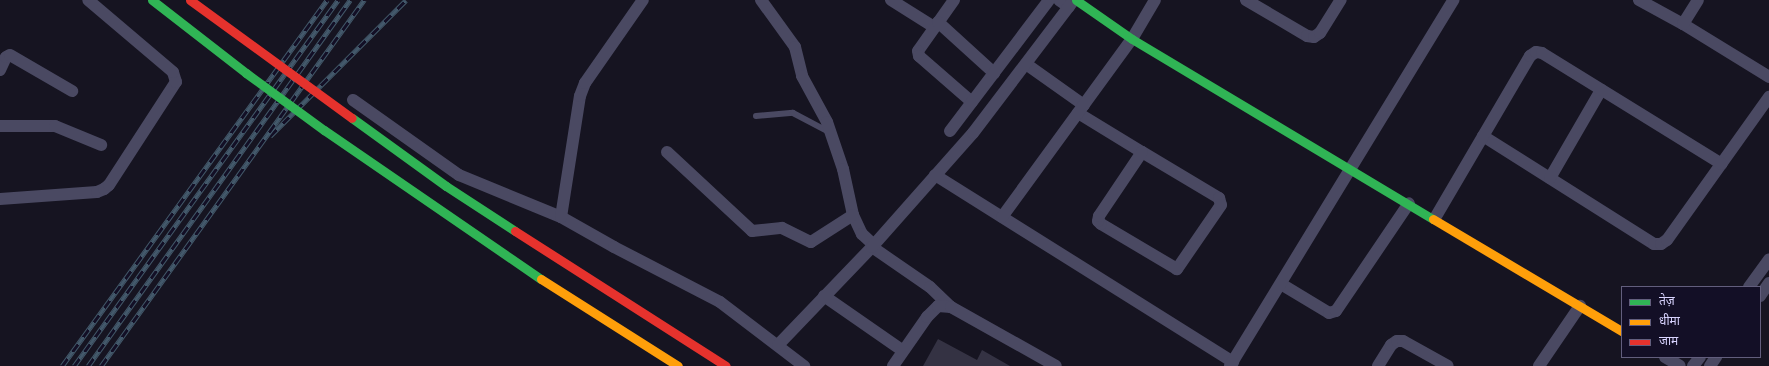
<!DOCTYPE html>
<html>
<head>
<meta charset="utf-8">
<style>
	body { margin:0 }
	#map { position:relative; width:1769px; height:366px; overflow:hidden; background:#161421; font-family:Rubik,"Noto Sans Devanagari",sans-serif }
	div>[style] { position:absolute }
	.building>* { inset:0; background:#343243 }
	.lane>* { height:6px; margin:-3px; padding:0 3px; transform-origin:3px; border-radius:3px; background:#4a4962 }
	.street>* { height:12px; margin:-6px; padding:0 6px; transform-origin:6px; border-radius:6px; background:#4a4962 }
	.fast>* { height:9px; margin:-4.5px; padding:0 4.5px; transform-origin:4.5px; border-radius:4.5px; background:#30b455 }
	.slow>* { height:9px; margin:-4.5px; padding:0 4.5px; transform-origin:4.5px; border-radius:4.5px; background:#ff9f0a }
	.rail>* { height:4.5px; margin-top:-2.25px; transform-origin:0; background:repeating-linear-gradient(90deg,#130f26 0 9px,#43596b 0 18px); box-sizing:border-box; border-block:1px solid #43596b }
	.fast-bridge>* { height:9px; margin:-4.5px; padding:0 4.5px; transform-origin:4.5px; border-radius:4.5px; background:#30b455 }
	.jam-bridge>* { height:9px; margin:-4.5px; padding:0 4.5px; transform-origin:4.5px; border-radius:4.5px; background:#e5322d }
	span { translate:-50% -50%; white-space:nowrap; text-align:center; line-height:1.15; -webkit-text-stroke:4px #130f26; paint-order:stroke }
	.legend { position:absolute; left:1621px; top:286px; width:140px; height:72px; box-sizing:border-box; background:#130f26; border:1px solid #625e7d; margin:0; padding:5px 7px; list-style:none; font-size:12px; color:#d9d4ff }
	.legend li { display:flex; align-items:center; gap:8px; height:20px }
	.legend b { width:20px; border:1px solid #625e7d }
</style>
</head>
<body>
<div id="map">
	<div class="building">
		<div style="clip-path:polygon(938px 339px,977px 360px,982px 350px,1010px 366px,923px 366px)"></div>
	</div>
	<div class="lane">
		<div style="left:756px;top:116px;width:37px;rotate:-5deg"></div>
		<div style="left:793px;top:113px;width:41px;rotate:27.8deg"></div>
	</div>
	<div class="street">
		<div style="left:761px;top:0;width:58px;rotate:54.1deg"></div>
		<div style="left:795px;top:47px;width:30px;rotate:76deg"></div>
		<div style="left:802px;top:76px;width:52px;rotate:61.5deg"></div>
		<div style="left:827px;top:122px;width:50px;rotate:71.2deg"></div>
		<div style="left:843px;top:169px;width:47px;rotate:77.7deg"></div>
		<div style="left:853px;top:215px;width:21px;rotate:65deg"></div>
		<div style="left:862px;top:234px;width:16px;rotate:43deg"></div>
		<div style="left:891px;top:0;width:51px;rotate:32.1deg"></div>
		<div style="left:954px;top:0;width:62px;rotate:125.2deg"></div>
		<div style="left:918px;top:51px;width:5px;rotate:79deg"></div>
		<div style="left:919px;top:56px;width:70px;rotate:41deg"></div>
		<div style="left:1059px;top:0;width:12px;rotate:35deg"></div>
		<div style="left:1246px;top:0;width:71px;rotate:30.5deg"></div>
		<div style="left:1307px;top:36px;width:7px;rotate:8deg"></div>
		<div style="left:1314px;top:37px;width:7px;rotate:-34deg"></div>
		<div style="left:1320px;top:33px;width:39px;rotate:-58deg"></div>
		<div style="left:1639px;top:0;width:50px;rotate:28.6deg"></div>
		<div style="left:1683px;top:24px;width:101px;rotate:31.6deg"></div>
		<div style="left:938px;top:22px;width:76px;rotate:42.3deg"></div>
		<div style="left:1683px;top:24px;width:28px;rotate:-58deg"></div>
		<div style="left:1026px;top:64px;width:71px;rotate:35.3deg"></div>
		<div style="left:0;top:70px;width:14px;rotate:-65deg"></div>
		<div style="left:6px;top:57px;width:4px;rotate:-27deg"></div>
		<div style="left:10px;top:55px;width:72px;rotate:30.1deg"></div>
		<div style="left:353px;top:100px;width:130px;rotate:35.3deg"></div>
		<div style="left:459px;top:175px;width:110px;rotate:22.4deg"></div>
		<div style="left:561px;top:217px;width:61px;rotate:29.5deg"></div>
		<div style="left:614px;top:247px;width:119px;rotate:27.4deg"></div>
		<div style="left:720px;top:302px;width:106px;rotate:37.3deg"></div>
		<div style="left:1078px;top:113px;width:75px;rotate:31.4deg"></div>
		<div style="left:1142px;top:152px;width:90px;rotate:30.9deg"></div>
		<div style="left:1219px;top:198px;width:7px;rotate:74deg"></div>
		<div style="left:1221px;top:205px;width:78px;rotate:124.5deg"></div>
		<div style="left:1177px;top:269px;width:88px;rotate:-149.4deg"></div>
		<div style="left:1101px;top:224px;width:4px;rotate:-135deg"></div>
		<div style="left:1098px;top:221px;width:5px;rotate:-79deg"></div>
		<div style="left:1099px;top:216px;width:77px;rotate:-56.1deg"></div>
		<div style="left:0;top:126px;width:55px"></div>
		<div style="left:55px;top:126px;width:50px;rotate:22.4deg"></div>
		<div style="left:950px;top:131px;width:164px;rotate:-52.9deg"></div>
		<div style="left:1483px;top:136px;width:202px;rotate:32.3deg"></div>
		<div style="left:1654px;top:244px;width:7px"></div>
		<div style="left:1661px;top:244px;width:7px;rotate:-34deg"></div>
		<div style="left:1667px;top:240px;width:176px;rotate:-54.5deg"></div>
		<div style="left:667px;top:152px;width:116px;rotate:42.9deg"></div>
		<div style="left:752px;top:231px;width:30px;rotate:-6deg"></div>
		<div style="left:782px;top:228px;width:32px;rotate:26deg"></div>
		<div style="left:811px;top:242px;width:50px;rotate:-32.7deg"></div>
		<div style="left:935px;top:175px;width:352px;rotate:32.1deg"></div>
		<div style="left:1550px;top:178px;width:102px;rotate:-59.9deg"></div>
		<div style="left:0;top:199px;width:97px;rotate:-4.1deg"></div>
		<div style="left:97px;top:192px;width:8px;rotate:-23deg"></div>
		<div style="left:104px;top:189px;width:6px;rotate:-39deg"></div>
		<div style="left:109px;top:185px;width:123px;rotate:-57deg"></div>
		<div style="left:176px;top:82px;width:10px;rotate:-107deg"></div>
		<div style="left:173px;top:72px;width:111px;rotate:-139.7deg"></div>
		<div style="left:561px;top:217px;width:122px;rotate:-81.1deg"></div>
		<div style="left:580px;top:96px;width:14px;rotate:-69deg"></div>
		<div style="left:585px;top:83px;width:101px;rotate:-55.1deg"></div>
		<div style="left:1002px;top:217px;width:220px;rotate:-53.9deg"></div>
		<div style="left:1132px;top:39px;width:45px;rotate:-59.5deg"></div>
		<div style="left:1435px;top:218px;width:188px;rotate:-59.6deg"></div>
		<div style="left:1530px;top:56px;width:7px;rotate:-34deg"></div>
		<div style="left:1536px;top:52px;width:6px;rotate:9deg"></div>
		<div style="left:1542px;top:53px;width:211px;rotate:31.7deg"></div>
		<div style="left:872px;top:247px;width:70px;rotate:34.6deg"></div>
		<div style="left:930px;top:287px;width:29px;rotate:44deg"></div>
		<div style="left:1281px;top:284px;width:56px;rotate:31.1deg"></div>
		<div style="left:1329px;top:313px;width:7px;rotate:-16deg"></div>
		<div style="left:1336px;top:311px;width:130px;rotate:-55.9deg"></div>
		<div style="left:1749px;top:287px;width:34px;rotate:-54deg"></div>
		<div style="left:824px;top:296px;width:96px;rotate:34.8deg"></div>
		<div style="left:1760px;top:296px;width:16px;rotate:-55deg"></div>
		<div style="left:778px;top:345px;width:136px;rotate:-46.2deg"></div>
		<div style="left:872px;top:247px;width:152px;rotate:-48.5deg"></div>
		<div style="left:973px;top:133px;width:167px;rotate:-52.8deg"></div>
		<div style="left:1665px;top:357px;width:17px;rotate:31deg"></div>
		<div style="left:893px;top:366px;width:60px;rotate:-55.2deg"></div>
		<div style="left:927px;top:317px;width:16px;rotate:-45deg"></div>
		<div style="left:938px;top:306px;width:13px;rotate:4deg"></div>
		<div style="left:951px;top:307px;width:120px;rotate:29.3deg"></div>
		<div style="left:1230px;top:366px;width:429px;rotate:-58.6deg"></div>
		<div style="left:1378px;top:366px;width:25px;rotate:-58deg"></div>
		<div style="left:1391px;top:345px;width:7px;rotate:-34deg"></div>
		<div style="left:1397px;top:341px;width:6px"></div>
		<div style="left:1403px;top:341px;width:51px;rotate:29.1deg"></div>
		<div style="left:1539px;top:366px;width:73px;rotate:-55.7deg"></div>
		<div style="left:1693px;top:366px;width:11px;rotate:-52deg"></div>
		<div style="left:1710px;top:366px;width:11px;rotate:-56deg"></div>
	</div>
	<div class="fast">
		<div style="left:152px;top:0;width:119px;rotate:37.8deg"></div>
		<div style="left:1076px;top:0;width:68px;rotate:34.9deg"></div>
		<div style="left:1132px;top:39px;width:351px;rotate:30.9deg"></div>
		<div style="left:324px;top:130px;width:263px;rotate:34.5deg"></div>
	</div>
	<div class="slow">
		<div style="left:1433px;top:219px;width:220px;rotate:30.7deg"></div>
		<div style="left:541px;top:279px;width:162px;rotate:32.4deg"></div>
	</div>
	<div class="rail">
		<div style="left:270px;top:136px;width:192px;rotate:-45deg"></div>
		<div style="left:62px;top:366px;width:452px;rotate:-54.1deg"></div>
		<div style="left:74px;top:366px;width:451px;rotate:-54.2deg"></div>
		<div style="left:88px;top:366px;width:450px;rotate:-54.4deg"></div>
		<div style="left:101px;top:366px;width:451px;rotate:-54.3deg"></div>
	</div>
	<div class="fast-bridge">
		<div style="left:246px;top:73px;width:97px;rotate:36.2deg"></div>
		<div style="left:352px;top:118px;width:116px;rotate:35.9deg"></div>
		<div style="left:446px;top:186px;width:82px;rotate:33.1deg"></div>
	</div>
	<div class="jam-bridge">
		<div style="left:190px;top:0;width:200px;rotate:36.1deg"></div>
		<div style="left:515px;top:231px;width:250px;rotate:32.6deg"></div>
	</div>
	<ul class="legend">
	<li><b style="height:5px;background:#30b455"></b>तेज़</li>
	<li><b style="height:5px;background:#ff9f0a"></b>धीमा</li>
	<li><b style="height:5px;background:#e5322d"></b>जाम</li>
	</ul>
</div>
</body>
</html>
